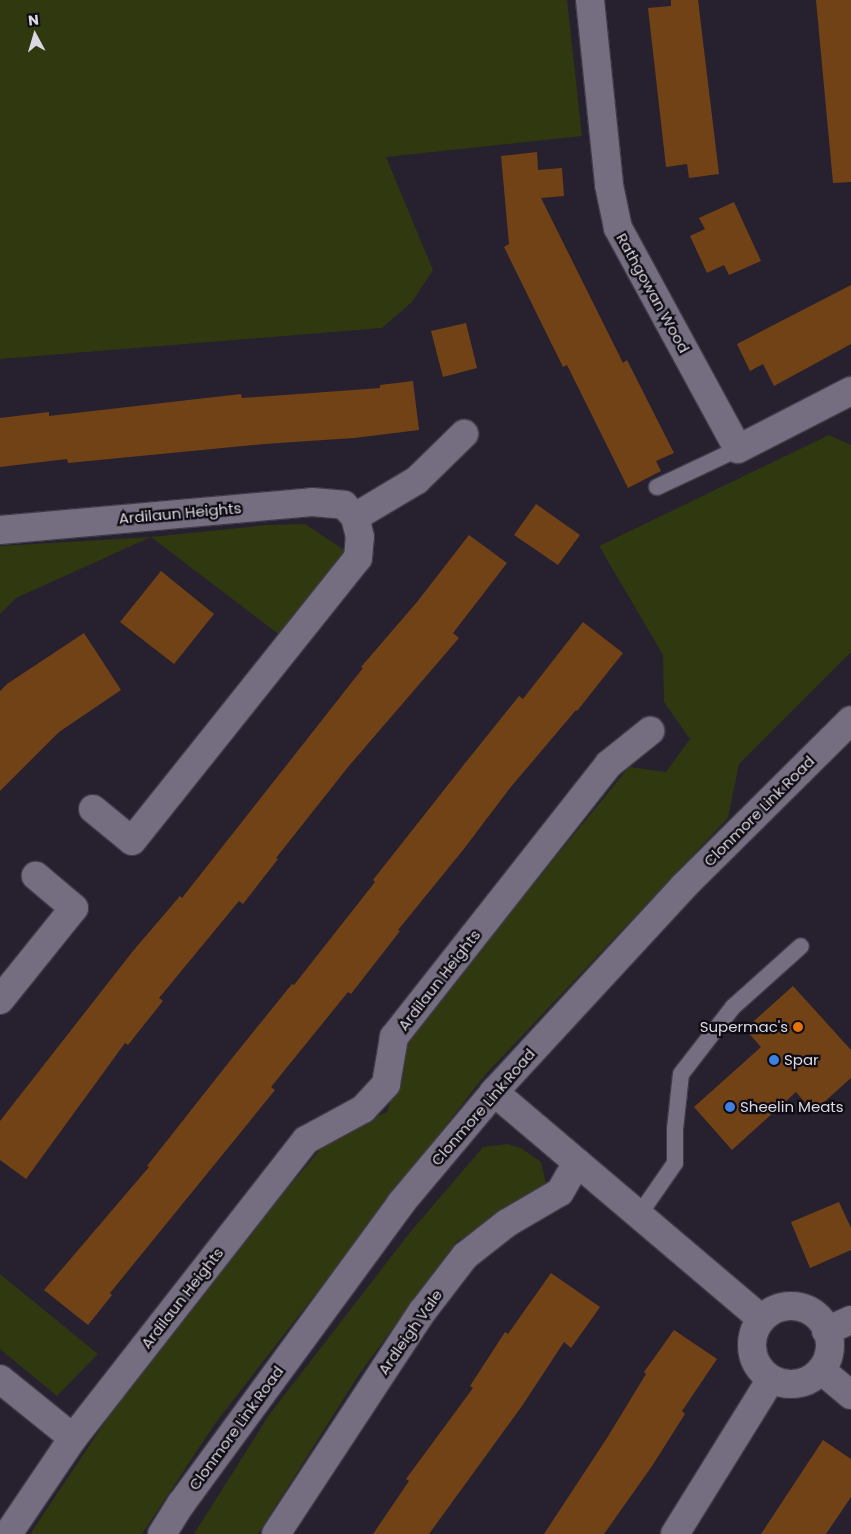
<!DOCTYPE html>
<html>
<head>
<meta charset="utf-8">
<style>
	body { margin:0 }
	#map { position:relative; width:851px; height:1534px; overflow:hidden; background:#26202f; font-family:Poppins,sans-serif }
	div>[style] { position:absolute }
	.green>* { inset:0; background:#303810 }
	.building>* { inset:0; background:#724217 }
	.roads { filter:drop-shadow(1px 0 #403b48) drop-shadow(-1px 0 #403b48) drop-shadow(0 1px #403b48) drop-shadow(0 -1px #403b48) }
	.service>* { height:16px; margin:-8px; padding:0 8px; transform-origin:8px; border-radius:8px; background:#756d80 }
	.minor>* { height:28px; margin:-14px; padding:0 14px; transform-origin:14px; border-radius:14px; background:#756d80 }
	.minor>.ring { margin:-14px; padding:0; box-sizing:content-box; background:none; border:28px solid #756d80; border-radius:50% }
	.secondary>* { height:28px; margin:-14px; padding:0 14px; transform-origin:14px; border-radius:14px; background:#756d80 }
	.dots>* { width:14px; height:14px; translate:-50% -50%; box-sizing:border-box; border:2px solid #0e0b12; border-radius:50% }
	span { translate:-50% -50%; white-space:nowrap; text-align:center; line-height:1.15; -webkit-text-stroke:4.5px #0e0b12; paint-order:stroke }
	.street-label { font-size:15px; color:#dcd8e3 }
	.poi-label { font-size:15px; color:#dcd8e3 }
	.right { translate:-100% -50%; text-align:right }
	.left { translate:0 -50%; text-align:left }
	.north { position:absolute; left:10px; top:10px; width:50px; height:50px; -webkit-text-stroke:4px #0e0b12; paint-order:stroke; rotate:354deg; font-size:14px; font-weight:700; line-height:20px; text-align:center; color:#dcd8e3 }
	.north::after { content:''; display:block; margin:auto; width:18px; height:22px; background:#dcd8e3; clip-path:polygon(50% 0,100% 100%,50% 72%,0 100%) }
</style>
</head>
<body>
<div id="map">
	<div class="green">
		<div style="clip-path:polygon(0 0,567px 0,582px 136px,386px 157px,433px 270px,412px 302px,382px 328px,0 359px)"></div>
		<div style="clip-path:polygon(829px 435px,851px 445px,851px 652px,739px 764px,728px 818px,485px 1075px,214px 1425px,142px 1534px,30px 1534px,160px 1340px,334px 1133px,387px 1112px,411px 1034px,629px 767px,666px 772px,690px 739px,664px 702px,663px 655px,599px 546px)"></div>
		<div style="clip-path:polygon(305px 524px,346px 551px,281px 636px,151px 537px,16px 598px,0 614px,0 546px,151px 537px,267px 525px)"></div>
		<div style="clip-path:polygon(507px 1144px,521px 1148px,541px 1162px,547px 1188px,456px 1242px,360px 1373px,258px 1534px,194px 1534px,269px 1415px,407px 1236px,483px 1147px)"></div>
		<div style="clip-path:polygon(0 1274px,98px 1354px,57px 1396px,0 1349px)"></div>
	</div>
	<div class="building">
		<div style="clip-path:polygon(671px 0,698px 0,719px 174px,689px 178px,687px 164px,666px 167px,648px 8px,671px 6px)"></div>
		<div style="clip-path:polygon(816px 0,851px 0,851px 182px,833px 183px)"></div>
		<div style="clip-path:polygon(537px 152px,538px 170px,562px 168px,564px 196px,541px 198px,623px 363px,627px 360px,674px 453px,656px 461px,661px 471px,628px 488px,567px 365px,563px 367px,504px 247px,509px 244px,501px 156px)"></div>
		<div style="clip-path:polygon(734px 202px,761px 261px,729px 275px,724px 265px,707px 273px,690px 236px,705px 229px,699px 218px)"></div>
		<div style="clip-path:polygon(851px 285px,851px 344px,774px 386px,763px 364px,750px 371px,737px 344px)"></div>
		<div style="clip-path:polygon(466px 323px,477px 368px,443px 377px,431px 331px)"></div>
		<div style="clip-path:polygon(413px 381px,419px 430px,354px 438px,264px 444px,68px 463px,67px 459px,0 467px,0 418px,49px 412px,49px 416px,241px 394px,242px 398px,380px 388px,380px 385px)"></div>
		<div style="clip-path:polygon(536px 504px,580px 535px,558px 565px,514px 535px)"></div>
		<div style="clip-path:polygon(469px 535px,507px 563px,453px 633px,459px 638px,348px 767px,276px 858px,278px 859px,243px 904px,239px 901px,159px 998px,163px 1001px,128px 1045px,125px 1043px,26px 1179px,0 1160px,0 1121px,133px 951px,180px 896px,182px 898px,363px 668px,361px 667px,417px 602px)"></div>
		<div style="clip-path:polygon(161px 571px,214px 614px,174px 664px,120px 622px)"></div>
		<div style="clip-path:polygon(583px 622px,623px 653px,577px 711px,576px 710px,510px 788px,463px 850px,398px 930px,400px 931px,351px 994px,348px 992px,271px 1087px,275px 1090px,110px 1293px,112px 1295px,88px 1325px,44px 1290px,149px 1167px,147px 1166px,233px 1057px,292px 984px,294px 985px,375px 882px,373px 880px,466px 762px,519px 696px,523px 699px)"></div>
		<div style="clip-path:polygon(84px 633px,121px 690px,59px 732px,0 791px,0 691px,7px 684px)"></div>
		<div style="clip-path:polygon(793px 986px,851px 1050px,851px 1078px,813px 1112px,796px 1092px,732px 1150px,694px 1107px,761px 1047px,745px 1029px)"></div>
		<div style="clip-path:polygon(839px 1202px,851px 1228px,851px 1250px,810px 1268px,791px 1222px)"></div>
		<div style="clip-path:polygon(551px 1273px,600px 1307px,571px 1348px,564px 1342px,522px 1406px,429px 1534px,373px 1534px,409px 1481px,406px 1479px,473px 1388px,470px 1386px,505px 1332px,508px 1334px)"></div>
		<div style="clip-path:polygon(674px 1330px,717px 1359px,682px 1411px,685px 1414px,652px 1466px,604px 1534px,544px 1534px,607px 1438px,646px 1374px,644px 1372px)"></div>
		<div style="clip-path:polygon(823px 1440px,851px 1459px,851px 1497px,826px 1534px,761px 1534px)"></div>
	</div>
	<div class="roads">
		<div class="service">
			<div style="left:657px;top:487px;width:89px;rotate:-25.1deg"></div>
			<div style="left:639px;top:1215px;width:63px;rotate:-55.3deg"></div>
			<div style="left:675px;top:1163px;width:34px;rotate:-90deg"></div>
			<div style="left:675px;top:1129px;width:55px;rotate:-83.8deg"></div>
			<div style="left:681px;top:1074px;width:85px;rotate:-52.2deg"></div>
			<div style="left:733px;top:1007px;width:91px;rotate:-41.9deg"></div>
		</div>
		<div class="minor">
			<div style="left:590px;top:0;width:186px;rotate:84.1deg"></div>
			<div style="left:609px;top:185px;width:44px;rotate:78.2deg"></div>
			<div style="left:618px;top:228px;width:251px;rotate:61.5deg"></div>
			<div style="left:738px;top:449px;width:127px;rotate:-27.2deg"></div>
			<div style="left:0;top:530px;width:313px;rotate:-5.1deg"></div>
			<div style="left:312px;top:502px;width:32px;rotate:5deg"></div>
			<div style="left:344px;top:505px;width:16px;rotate:47deg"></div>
			<div style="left:355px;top:517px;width:72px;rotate:-30.8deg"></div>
			<div style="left:417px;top:480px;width:66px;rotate:-44.4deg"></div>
			<div style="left:93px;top:809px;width:50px;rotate:39.4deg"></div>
			<div style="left:132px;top:841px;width:362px;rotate:-51.4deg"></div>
			<div style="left:358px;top:558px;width:21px;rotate:-85deg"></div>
			<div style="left:360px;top:537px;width:21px;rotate:-104deg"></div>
			<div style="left:0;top:1000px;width:118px;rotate:-51.2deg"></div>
			<div style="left:74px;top:908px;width:50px;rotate:-139.9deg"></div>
			<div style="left:494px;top:1092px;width:351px;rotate:40.3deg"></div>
			<div class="ring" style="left:752px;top:1306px;width:50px;height:50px"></div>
			<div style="left:826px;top:1331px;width:27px;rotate:-24deg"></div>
			<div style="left:821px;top:1370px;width:39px;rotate:40deg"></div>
			<div style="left:0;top:1379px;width:94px;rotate:38.9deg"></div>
			<div style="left:8px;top:1534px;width:116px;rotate:-55.9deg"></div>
			<div style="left:73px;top:1438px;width:378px;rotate:-52deg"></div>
			<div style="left:306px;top:1140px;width:65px;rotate:-28.5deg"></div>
			<div style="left:363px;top:1109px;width:34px;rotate:-47deg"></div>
			<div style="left:386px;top:1084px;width:48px;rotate:-80.3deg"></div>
			<div style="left:394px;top:1037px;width:347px;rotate:-51.8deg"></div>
			<div style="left:609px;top:764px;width:53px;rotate:-38.8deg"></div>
			<div style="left:276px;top:1534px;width:266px;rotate:-56.7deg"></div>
			<div style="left:422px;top:1312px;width:71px;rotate:-52.5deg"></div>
			<div style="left:465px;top:1256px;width:53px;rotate:-38.2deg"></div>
			<div style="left:507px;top:1223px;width:61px;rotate:-30.3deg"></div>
			<div style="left:560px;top:1192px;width:34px;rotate:-60deg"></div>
			<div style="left:675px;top:1534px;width:182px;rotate:-58.2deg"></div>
		</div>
		<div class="secondary">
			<div style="left:162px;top:1534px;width:36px;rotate:-58deg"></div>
			<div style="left:181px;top:1504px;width:373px;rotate:-53.8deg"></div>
			<div style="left:401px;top:1203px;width:145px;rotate:-50deg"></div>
			<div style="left:494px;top:1092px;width:280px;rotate:-47.3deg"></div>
			<div style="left:684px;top:886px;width:235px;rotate:-44.8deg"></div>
		</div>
	</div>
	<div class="dots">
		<div style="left:798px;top:1027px;background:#e8710a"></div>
		<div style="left:774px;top:1060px;background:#3f7fe0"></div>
		<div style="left:730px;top:1107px;background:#3f7fe0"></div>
	</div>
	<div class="street-label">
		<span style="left:653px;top:293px;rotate:61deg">Rathgowan Wood</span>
		<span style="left:180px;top:513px;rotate:-5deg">Ardilaun Heights</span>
		<span style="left:759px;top:811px;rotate:-45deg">Clonmore Link Road</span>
		<span style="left:439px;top:980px;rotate:-52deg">Ardilaun Heights</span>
		<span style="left:483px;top:1107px;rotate:-49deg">Clonmore Link Road</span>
		<span style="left:182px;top:1298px;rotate:-52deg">Ardilaun Heights</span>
		<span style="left:410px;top:1332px;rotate:-55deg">Ardleigh Vale</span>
		<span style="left:236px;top:1428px;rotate:-54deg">Clonmore Link Road</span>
	</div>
	<div class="poi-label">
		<span class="right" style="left:788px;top:1027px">Supermac's</span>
		<span class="left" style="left:784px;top:1060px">Spar</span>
		<span class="left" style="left:740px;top:1107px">Sheelin Meats</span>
	</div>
	<div class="north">N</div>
</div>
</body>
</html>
